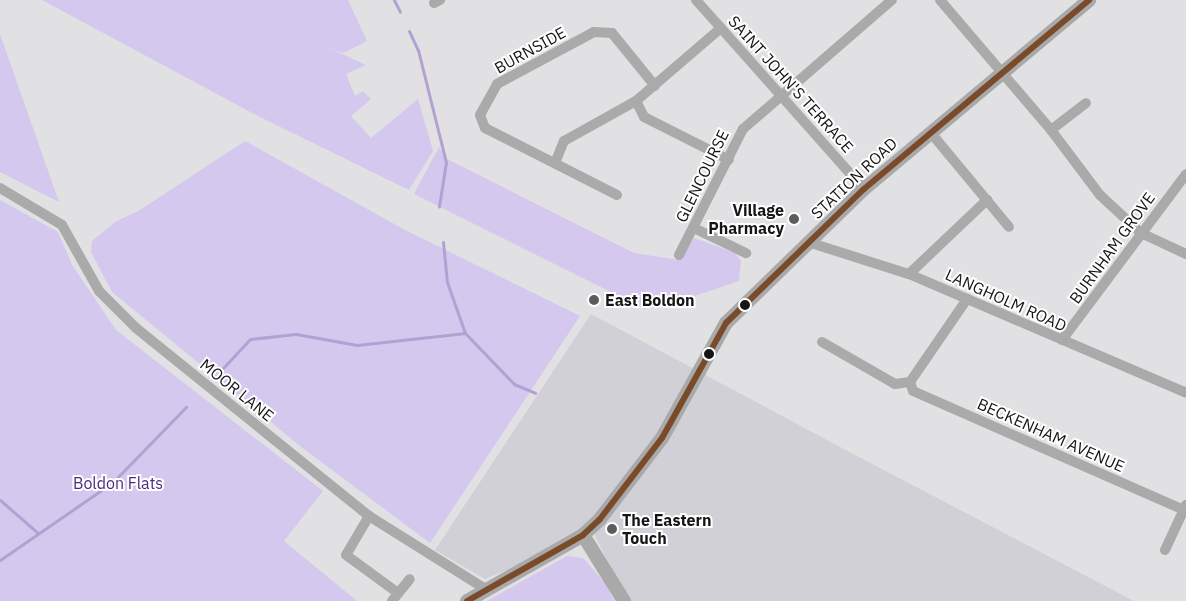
<!DOCTYPE html>
<html>
<head>
<meta charset="utf-8">
<style>
	body { margin:0 }
	#map { position:relative; width:1186px; height:601px; overflow:hidden; background:#e1e0e2; font-family:"IBM Plex Sans",sans-serif }
	div>[style] { position:absolute }
	.built>* { inset:0; background:#d2d0d7 }
	.green>* { inset:0; background:#d4c8ee }
	.stream>* { height:3px; margin:-1.5px; padding:0 1.5px; transform-origin:1.5px; border-radius:1.5px; background:#b2a2d4 }
	.street>* { height:10px; margin:-5px; padding:0 5px; transform-origin:5px; border-radius:5px; background:#aaa }
	.secondary>* { height:14px; margin:-7px; padding:0 7px; transform-origin:7px; border-radius:7px; background:#aaa9aa }
	.bus-1>* { height:6px; margin:-3px; padding:0 3px; transform-origin:3px; border-radius:3px; background:#7a4b2a }
	.dots>* { width:14px; height:14px; translate:-50% -50%; box-sizing:border-box; border:2px solid #fff; border-radius:50% }
	span { translate:-50% -50%; white-space:nowrap; text-align:center; line-height:1.15; -webkit-text-stroke:4px #fff; paint-order:stroke }
	.street-label { font-size:16px; color:#151516 }
	.poi-label { font-size:16px; color:#151516; font-weight:700 }
	.right { translate:-100% -50%; text-align:right }
	.left { translate:0 -50%; text-align:left }
	.park-label { font-size:16px; color:#4c2a7e }
</style>
</head>
<body>
<div id="map">
	<div class="built">
		<div style="clip-path:polygon(591px 314px,857px 456px,1134px 601px,628px 601px,594px 534px,485px 579px,435px 550px)"></div>
	</div>
	<div class="green">
		<div style="clip-path:polygon(42px 0,348px 0,367px 41px,343px 53px,329px 48px,366px 65px,346px 74px,355px 96px,363px 91px,371px 99px,351px 116px,371px 138px,418px 99px,433px 151px,409px 190px,258px 116px)"></div>
		<div style="clip-path:polygon(0 34px,59px 202px,0 172px)"></div>
		<div style="clip-path:polygon(245px 141px,405px 230px,580px 316px,430px 543px,300px 446px,112px 292px,91px 252px,92px 241px,115px 222px,140px 210px)"></div>
		<div style="clip-path:polygon(439px 147px,447px 159px,634px 253px,679px 260px,694px 238px,735px 253px,741px 261px,739px 281px,686px 299px,657px 298px,645px 309px,414px 194px)"></div>
		<div style="clip-path:polygon(0 200px,58px 232px,72px 265px,116px 330px,323px 491px,284px 541px,357px 601px,0 601px)"></div>
		<div style="clip-path:polygon(567px 556px,583px 558px,605px 583px,614px 601px,487px 601px)"></div>
	</div>
	<div class="stream">
		<div style="left:394px;top:0;width:13px;rotate:63deg"></div>
		<div style="left:409px;top:31px;width:21px;rotate:65deg"></div>
		<div style="left:418px;top:50px;width:115px;rotate:76deg"></div>
		<div style="left:446px;top:162px;width:45px;rotate:99deg"></div>
		<div style="left:443px;top:242px;width:40px;rotate:84.3deg"></div>
		<div style="left:447px;top:282px;width:54px;rotate:70.6deg"></div>
		<div style="left:465px;top:333px;width:71px;rotate:46.1deg"></div>
		<div style="left:514px;top:384px;width:23px;rotate:23deg"></div>
		<div style="left:223px;top:368px;width:40px;rotate:-47deg"></div>
		<div style="left:250px;top:339px;width:46px;rotate:-6.2deg"></div>
		<div style="left:296px;top:334px;width:62px;rotate:10.2deg"></div>
		<div style="left:357px;top:345px;width:109px;rotate:-6.3deg"></div>
		<div style="left:0;top:500px;width:50px;rotate:41deg"></div>
		<div style="left:0;top:560px;width:137px;rotate:-34.6deg"></div>
		<div style="left:113px;top:482px;width:105px;rotate:-45.8deg"></div>
	</div>
	<div class="street">
		<div style="left:696px;top:0;width:253px;rotate:48.4deg"></div>
		<div style="left:940px;top:0;width:171px;rotate:49.5deg"></div>
		<div style="left:1051px;top:130px;width:81px;rotate:53deg"></div>
		<div style="left:1100px;top:195px;width:56px;rotate:42.8deg"></div>
		<div style="left:1141px;top:233px;width:50px;rotate:25deg"></div>
		<div style="left:434px;top:3px;width:7px;rotate:-27deg"></div>
		<div style="left:636px;top:101px;width:18px;rotate:63deg"></div>
		<div style="left:644px;top:117px;width:95px;rotate:26.8deg"></div>
		<div style="left:1051px;top:130px;width:44px;rotate:-37.6deg"></div>
		<div style="left:931px;top:133px;width:122px;rotate:50.3deg"></div>
		<div style="left:555px;top:163px;width:24px;rotate:-68deg"></div>
		<div style="left:564px;top:141px;width:82px;rotate:-29.1deg"></div>
		<div style="left:636px;top:101px;width:112px;rotate:-40.7deg"></div>
		<div style="left:0;top:188px;width:72px;rotate:30.8deg"></div>
		<div style="left:62px;top:225px;width:76px;rotate:60.7deg"></div>
		<div style="left:99px;top:291px;width:52px;rotate:45deg"></div>
		<div style="left:136px;top:328px;width:299px;rotate:38.9deg"></div>
		<div style="left:369px;top:516px;width:136px;rotate:32.1deg"></div>
		<div style="left:617px;top:195px;width:148px;rotate:-153.1deg"></div>
		<div style="left:485px;top:128px;width:14px;rotate:-111deg"></div>
		<div style="left:480px;top:115px;width:35px;rotate:-61deg"></div>
		<div style="left:497px;top:84px;width:110px;rotate:-28.2deg"></div>
		<div style="left:594px;top:32px;width:18px;rotate:3deg"></div>
		<div style="left:612px;top:33px;width:68px;rotate:50.9deg"></div>
		<div style="left:694px;top:228px;width:58px;rotate:25.7deg"></div>
		<div style="left:811px;top:243px;width:103px;rotate:17.6deg"></div>
		<div style="left:909px;top:274px;width:301px;rotate:23.2deg"></div>
		<div style="left:679px;top:255px;width:141px;rotate:-63.1deg"></div>
		<div style="left:743px;top:129px;width:197px;rotate:-40.9deg"></div>
		<div style="left:909px;top:274px;width:108px;rotate:-43.5deg"></div>
		<div style="left:1062px;top:340px;width:207px;rotate:-53.2deg"></div>
		<div style="left:822px;top:342px;width:84px;rotate:29.9deg"></div>
		<div style="left:895px;top:384px;width:15px;rotate:-8deg"></div>
		<div style="left:910px;top:382px;width:9px;rotate:72deg"></div>
		<div style="left:913px;top:391px;width:298px;rotate:23.7deg"></div>
		<div style="left:910px;top:382px;width:101px;rotate:-55.5deg"></div>
		<div style="left:369px;top:516px;width:45px;rotate:120.5deg"></div>
		<div style="left:346px;top:555px;width:64px;rotate:36.2deg"></div>
		<div style="left:1165px;top:550px;width:50px;rotate:-65deg"></div>
		<div style="left:392px;top:601px;width:28px;rotate:-51deg"></div>
	</div>
	<div class="secondary">
		<div style="left:583px;top:535px;width:78px;rotate:58.2deg"></div>
		<div style="left:467px;top:601px;width:133px;rotate:-29.6deg"></div>
		<div style="left:583px;top:535px;width:23px;rotate:-43deg"></div>
		<div style="left:600px;top:519px;width:102px;rotate:-52.6deg"></div>
		<div style="left:662px;top:438px;width:132px;rotate:-60.9deg"></div>
		<div style="left:726px;top:323px;width:192px;rotate:-44.2deg"></div>
		<div style="left:864px;top:189px;width:294px;rotate:-40deg"></div>
	</div>
	<div class="bus-1">
		<div style="left:467px;top:601px;width:133px;rotate:-29.6deg"></div>
		<div style="left:583px;top:535px;width:23px;rotate:-43deg"></div>
		<div style="left:600px;top:519px;width:102px;rotate:-52.6deg"></div>
		<div style="left:662px;top:438px;width:132px;rotate:-60.9deg"></div>
		<div style="left:726px;top:323px;width:192px;rotate:-44.2deg"></div>
		<div style="left:864px;top:189px;width:294px;rotate:-40deg"></div>
	</div>
	<div class="dots">
		<div style="left:794px;top:219px;background:#5c5c5d"></div>
		<div style="left:594px;top:300px;background:#5c5c5d"></div>
		<div style="left:745px;top:305px;background:#151516"></div>
		<div style="left:709px;top:354px;background:#151516"></div>
		<div style="left:612px;top:529px;background:#5c5c5d"></div>
	</div>
	<div class="street-label">
		<span style="left:530px;top:50px;rotate:-29deg">BURNSIDE</span>
		<span style="left:791px;top:84px;rotate:48deg">SAINT JOHN'S TERRACE</span>
		<span style="left:702px;top:176px;rotate:-64deg">GLENCOURSE</span>
		<span style="left:854px;top:178px;rotate:-43deg">STATION ROAD</span>
		<span style="left:1112px;top:248px;rotate:-54deg">BURNHAM GROVE</span>
		<span style="left:1006px;top:300px;rotate:24deg">LANGHOLM ROAD</span>
		<span style="left:237px;top:390px;rotate:39deg">MOOR LANE</span>
		<span style="left:1051px;top:435px;rotate:24deg">BECKENHAM AVENUE</span>
	</div>
	<div class="poi-label">
		<span class="right" style="left:784px;top:219px">Village<br>Pharmacy</span>
		<span class="left" style="left:605px;top:300px">East Boldon</span>
		<span class="left" style="left:622px;top:529px">The Eastern<br>Touch</span>
	</div>
	<div class="park-label">
		<span style="left:118px;top:483px">Boldon Flats</span>
	</div>
</div>
</body>
</html>
